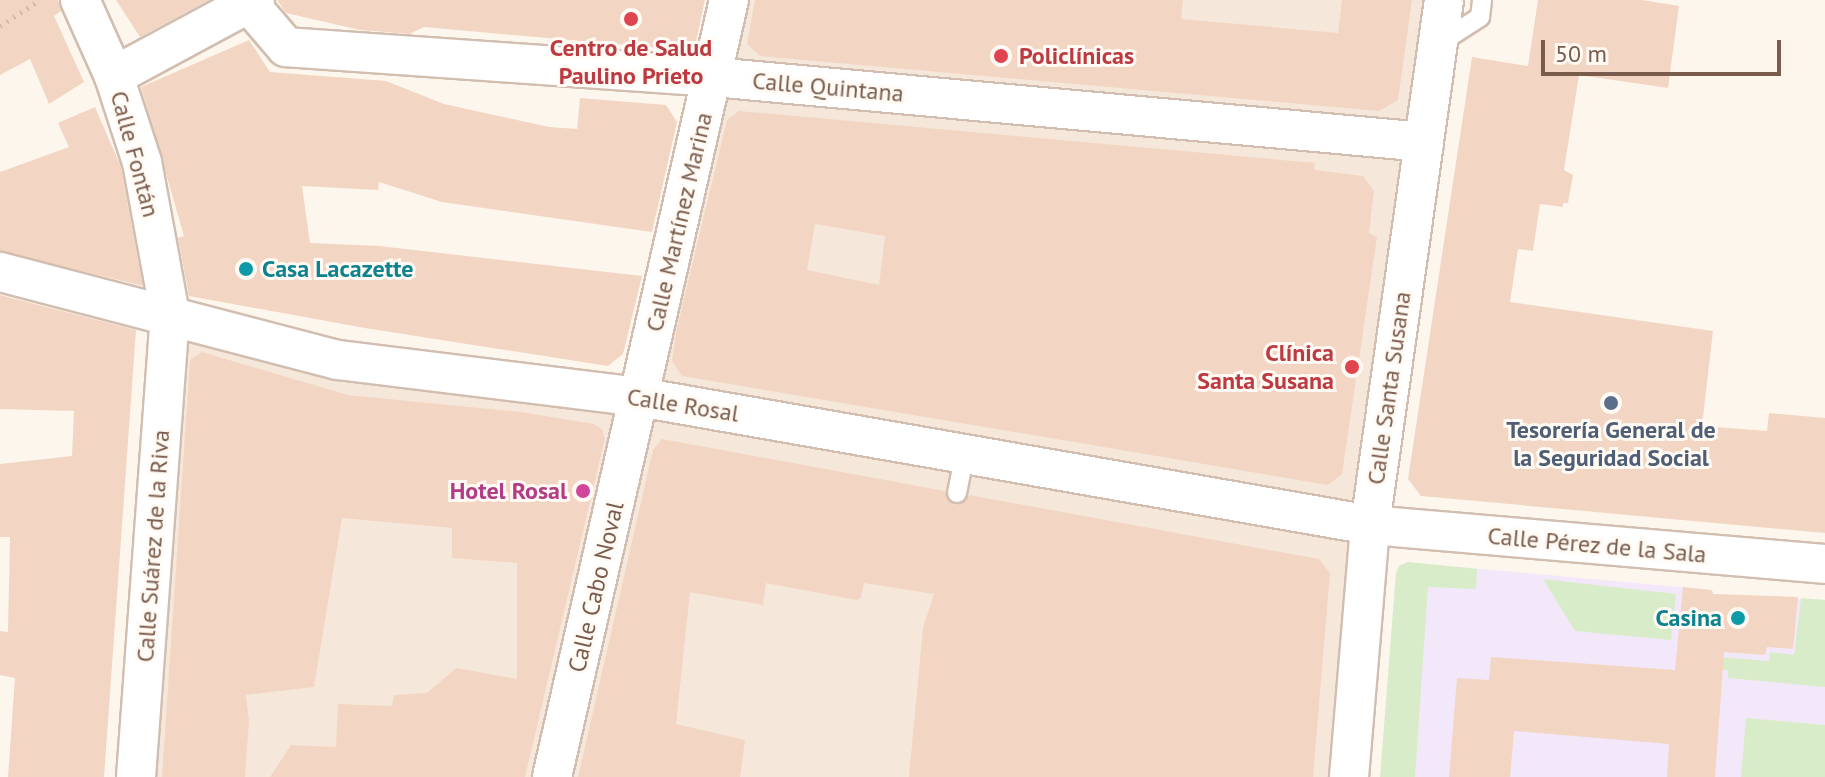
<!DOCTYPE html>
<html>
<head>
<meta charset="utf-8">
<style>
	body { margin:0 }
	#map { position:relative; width:1825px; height:777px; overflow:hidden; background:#fdf6ec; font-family:"PT Sans",sans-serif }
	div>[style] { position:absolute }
	.residential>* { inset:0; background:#f5e8da }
	.education>* { inset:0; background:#f3e8fa }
	.green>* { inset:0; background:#d8ecc9 }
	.building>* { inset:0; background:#f3d5c3 }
	.path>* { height:5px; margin-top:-2.5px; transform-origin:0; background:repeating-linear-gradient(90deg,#d9b8a5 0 2px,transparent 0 8px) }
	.roads { filter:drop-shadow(2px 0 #d1beb0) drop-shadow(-2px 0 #d1beb0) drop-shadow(0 2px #d1beb0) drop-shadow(0 -2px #d1beb0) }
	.lane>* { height:18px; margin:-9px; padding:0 9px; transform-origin:9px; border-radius:9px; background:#fff }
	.street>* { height:38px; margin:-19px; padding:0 19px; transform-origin:19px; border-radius:19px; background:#fff }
	.dots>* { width:22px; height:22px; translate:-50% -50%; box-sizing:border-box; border:4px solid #fffaf3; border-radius:50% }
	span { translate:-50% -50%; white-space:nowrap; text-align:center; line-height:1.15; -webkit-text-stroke:6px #fffaf3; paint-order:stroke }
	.health-label { font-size:24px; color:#be3a42; font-weight:700 }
	.left { translate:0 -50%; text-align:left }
	.right { translate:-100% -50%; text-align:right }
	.street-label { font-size:24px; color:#7a5c4d }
	.culture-label { font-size:24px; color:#0d838f; font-weight:700 }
	.service-label { font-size:24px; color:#4e5e75; font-weight:700 }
	.hotel-label { font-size:24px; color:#b23c85; font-weight:700 }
	.scale { position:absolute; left:1541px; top:40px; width:240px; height:36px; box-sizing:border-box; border:4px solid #7a5c4d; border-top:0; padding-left:10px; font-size:24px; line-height:28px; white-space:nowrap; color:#7a5c4d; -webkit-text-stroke:6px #fffaf3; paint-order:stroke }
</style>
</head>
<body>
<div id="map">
	<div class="residential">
		<div style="clip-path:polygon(734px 0,1441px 0,1341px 777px,139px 777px,174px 320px,641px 401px)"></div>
	</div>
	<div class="education">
		<div style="clip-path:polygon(1405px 562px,1712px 590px,1713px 594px,1825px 600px,1825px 777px,1381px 777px,1396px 573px)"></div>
	</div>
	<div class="green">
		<div style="clip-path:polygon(1408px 562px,1477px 569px,1476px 589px,1428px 587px,1415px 777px,1380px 777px,1396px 573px,1399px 566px)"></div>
		<div style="clip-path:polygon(1543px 579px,1676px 594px,1671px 640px,1575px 631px)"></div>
		<div style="clip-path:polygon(1801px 598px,1825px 600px,1825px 687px,1728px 678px,1728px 670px,1683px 668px,1684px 654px,1769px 661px,1770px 652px,1794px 655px)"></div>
		<div style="clip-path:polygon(1746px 718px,1825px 725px,1825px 777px,1741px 777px)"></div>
	</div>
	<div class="building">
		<div style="clip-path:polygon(0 0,58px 0,61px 11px,54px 16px,84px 82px,49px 104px,30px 59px,0 75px)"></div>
		<div style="clip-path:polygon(116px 0,209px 0,140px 37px)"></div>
		<div style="clip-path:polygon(277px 0,705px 0,694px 51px,424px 27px,409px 34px,360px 30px,286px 13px)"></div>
		<div style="clip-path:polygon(755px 0,1183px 0,1181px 19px,1338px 33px,1342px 0,1412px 0,1398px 100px,1379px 111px,760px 56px,747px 44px)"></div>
		<div style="clip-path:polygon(1538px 0,1642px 0,1679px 6px,1668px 88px,1579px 75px,1564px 170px,1573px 175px,1568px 203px,1563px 203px,1563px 207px,1540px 204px,1533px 251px,1518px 249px,1510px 302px,1713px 331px,1702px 426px,1767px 431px,1769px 413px,1825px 418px,1825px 533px,1421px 496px,1408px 479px,1472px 57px,1528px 66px)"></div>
		<div style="clip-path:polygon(249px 40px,270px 72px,386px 81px,444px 104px,549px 127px,577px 129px,580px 98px,666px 105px,677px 122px,652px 232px,442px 202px,379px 182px,378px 190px,302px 186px,310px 243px,379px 246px,642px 276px,623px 354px,608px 366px,365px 328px,189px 296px,178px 238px,184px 236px,141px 87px)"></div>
		<div style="clip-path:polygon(95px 107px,121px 167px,143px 286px,0 251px,0 172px,69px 147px,58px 123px)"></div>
		<div style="clip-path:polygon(evenodd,739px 111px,1315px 163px,1314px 170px,1363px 176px,1374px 191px,1369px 233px,1377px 237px,1342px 474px,1328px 485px,682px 376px,672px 361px,677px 328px,727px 120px,739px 111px,815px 224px,885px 236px,879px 285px,807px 270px,815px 224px)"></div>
		<div style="clip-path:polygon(0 295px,136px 330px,104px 777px,8px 777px,15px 678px,0 675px,0 631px,8px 632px,10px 537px,0 537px,0 464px,72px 456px,74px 411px,0 409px)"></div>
		<div style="clip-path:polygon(202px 352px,348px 395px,521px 412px,594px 424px,602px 429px,605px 438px,525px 777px,270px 777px,291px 745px,336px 747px,338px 704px,392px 706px,394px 695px,427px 693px,456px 668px,517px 679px,517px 563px,452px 558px,452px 528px,342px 518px,314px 687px,246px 695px,249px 721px,245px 777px,162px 777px,190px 360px)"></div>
		<div style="clip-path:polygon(662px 439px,945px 491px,949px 501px,955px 505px,965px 501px,969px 495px,1319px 559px,1330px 573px,1313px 777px,909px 777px,923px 628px,934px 594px,864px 583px,861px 598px,856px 600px,766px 583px,763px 605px,690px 592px,676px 724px,745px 740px,740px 777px,578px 777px,653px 450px)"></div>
		<div style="clip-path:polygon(1683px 587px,1712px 590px,1713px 594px,1798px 597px,1793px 649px,1767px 647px,1765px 655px,1724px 652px,1715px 777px,1667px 777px,1669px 744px,1514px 731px,1510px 777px,1449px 777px,1457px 678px,1489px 680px,1491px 657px,1675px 670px)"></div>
	</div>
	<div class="path">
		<div style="left:0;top:26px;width:48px;rotate:-33deg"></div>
	</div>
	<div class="roads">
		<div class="lane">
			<div style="left:1440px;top:43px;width:48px;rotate:-33deg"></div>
			<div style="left:1480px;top:17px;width:17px;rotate:-83deg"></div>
			<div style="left:957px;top:493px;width:41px;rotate:-78.7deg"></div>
		</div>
		<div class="street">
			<div style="left:80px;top:0;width:83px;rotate:65.9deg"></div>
			<div style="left:114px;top:76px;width:90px;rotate:72deg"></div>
			<div style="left:142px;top:162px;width:155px;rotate:79.6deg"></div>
			<div style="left:170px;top:314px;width:464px;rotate:94.2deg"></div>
			<div style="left:250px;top:5px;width:55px;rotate:49.4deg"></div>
			<div style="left:286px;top:47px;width:428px;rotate:4deg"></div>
			<div style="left:713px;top:77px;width:714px;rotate:5.22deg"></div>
			<div style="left:114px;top:76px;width:160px;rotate:-28.3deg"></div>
			<div style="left:0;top:272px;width:349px;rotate:14.6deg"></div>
			<div style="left:338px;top:360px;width:303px;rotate:7deg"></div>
			<div style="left:639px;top:397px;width:742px;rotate:9.93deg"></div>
			<div style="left:1370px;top:525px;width:457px;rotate:4.9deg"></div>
			<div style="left:552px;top:777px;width:797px;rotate:-77.17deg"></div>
			<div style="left:1349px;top:777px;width:253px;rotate:-85.2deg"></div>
			<div style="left:1370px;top:525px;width:530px;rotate:-81.98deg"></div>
		</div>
	</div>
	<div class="dots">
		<div style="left:631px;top:19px;background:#e0444e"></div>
		<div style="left:1001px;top:56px;background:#e0444e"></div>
		<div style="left:246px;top:269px;background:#0f9aa8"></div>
		<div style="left:1352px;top:367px;background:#e0444e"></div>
		<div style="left:1611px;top:403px;background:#5c6f8a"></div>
		<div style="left:583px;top:491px;background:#d1479c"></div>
		<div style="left:1738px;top:618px;background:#0f9aa8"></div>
	</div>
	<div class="health-label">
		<span style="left:631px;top:62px">Centro de Salud<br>Paulino Prieto</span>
		<span class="left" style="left:1019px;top:56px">Policlínicas</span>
		<span class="right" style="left:1334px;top:367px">Clínica<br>Santa Susana</span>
	</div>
	<div class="street-label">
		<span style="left:828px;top:87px;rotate:5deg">Calle Quintana</span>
		<span style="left:135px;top:154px;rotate:75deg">Calle Fontán</span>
		<span style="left:679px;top:222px;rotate:-77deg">Calle Martínez Marina</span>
		<span style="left:1389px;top:388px;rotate:-82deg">Calle Santa Susana</span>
		<span style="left:683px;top:405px;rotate:9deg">Calle Rosal</span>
		<span style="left:1597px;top:545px;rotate:5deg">Calle Pérez de la Sala</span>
		<span style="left:153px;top:546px;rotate:-86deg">Calle Suárez de la Riva</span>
		<span style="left:596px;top:587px;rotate:-77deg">Calle Cabo Noval</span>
	</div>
	<div class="culture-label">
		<span class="left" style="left:262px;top:269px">Casa Lacazette</span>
		<span class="right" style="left:1722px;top:618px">Casina</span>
	</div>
	<div class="service-label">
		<span style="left:1611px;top:444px">Tesorería General de<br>la Seguridad Social</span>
	</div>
	<div class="hotel-label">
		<span class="right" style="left:567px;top:491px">Hotel Rosal</span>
	</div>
	<div class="scale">50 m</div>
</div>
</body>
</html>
